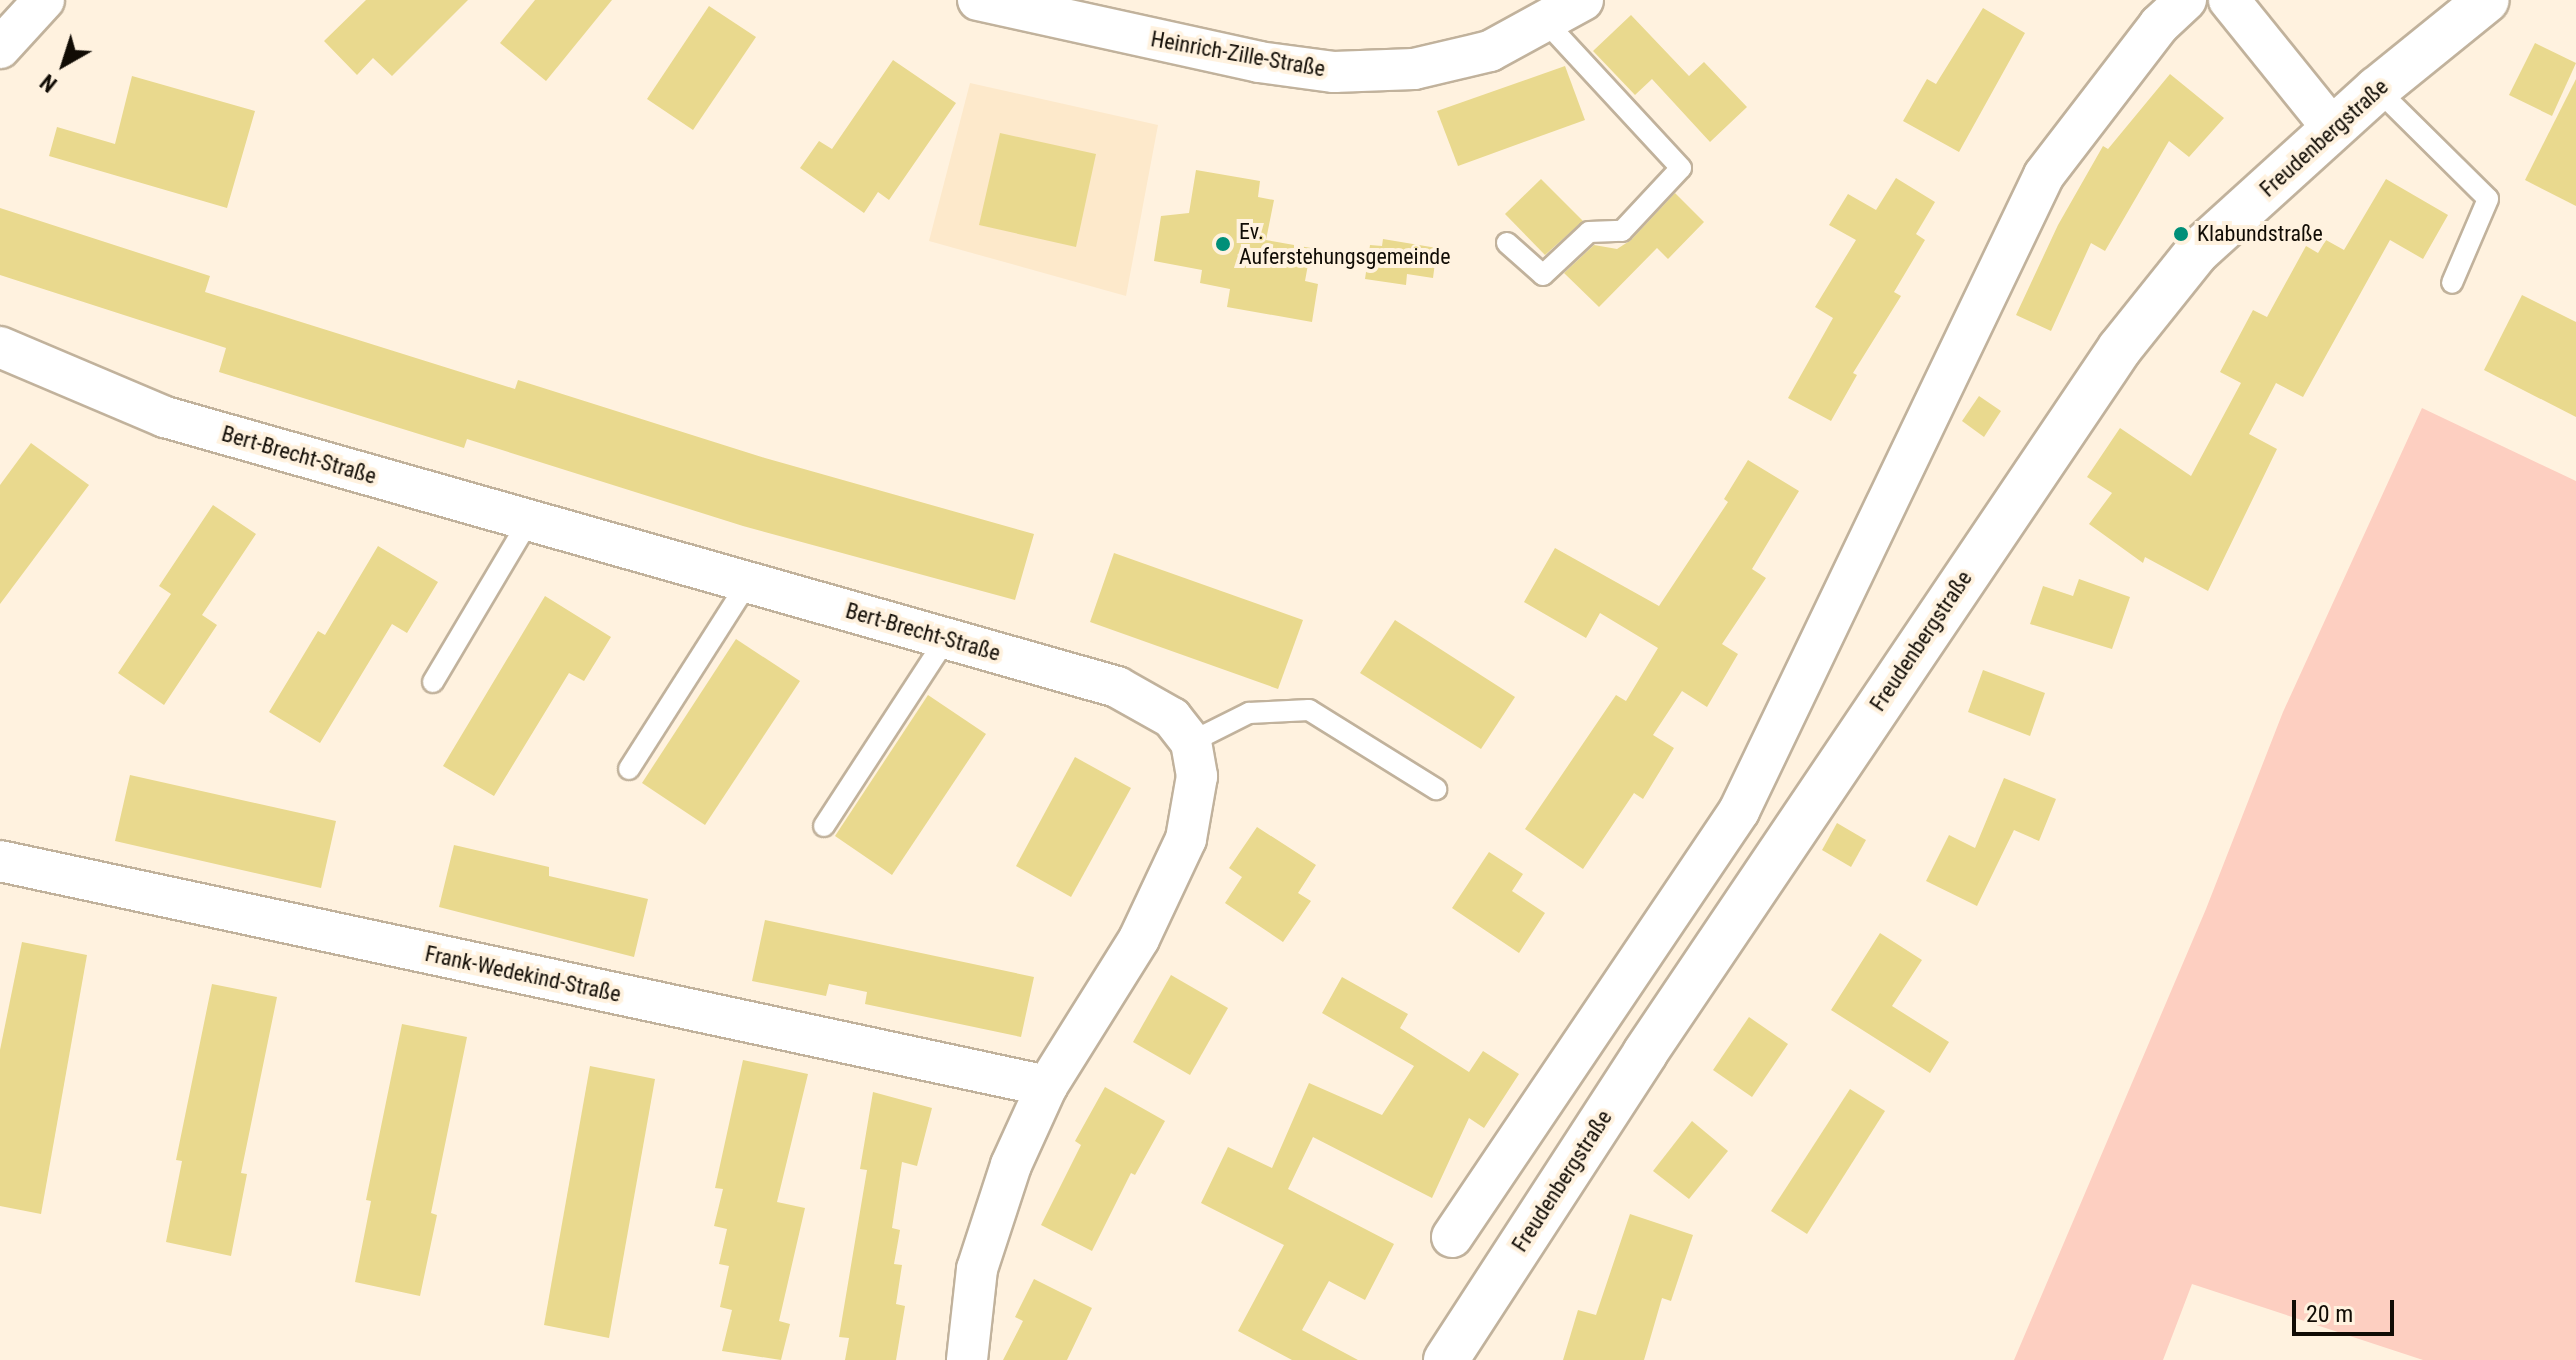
<!DOCTYPE html>
<html>
<head>
<meta charset="utf-8">
<style>
	body { margin:0 }
	#map { position:relative; width:2576px; height:1360px; overflow:hidden; background:#fff2df; font-family:"Roboto Condensed",sans-serif }
	div>[style] { position:absolute }
	.built>* { inset:0; background:#fde9cb }
	.green>* { inset:0; background:#fdcfc1 }
	.building>* { inset:0; background:#e9d98e }
	.roads { filter:drop-shadow(2px 0 #c1b29c) drop-shadow(-2px 0 #c1b29c) drop-shadow(0 2px #c1b29c) drop-shadow(0 -2px #c1b29c) }
	.service>* { height:20px; margin:-10px; padding:0 10px; transform-origin:10px; border-radius:10px; background:#fff }
	.minor>* { height:40px; margin:-20px; padding:0 20px; transform-origin:20px; border-radius:20px; background:#fff }
	.tertiary>* { height:44px; margin:-22px; padding:0 22px; transform-origin:22px; border-radius:22px; background:#fff }
	.dots>* { width:22px; height:22px; translate:-50% -50%; box-sizing:border-box; border:4px solid #fff2df; border-radius:50% }
	span { translate:-50% -50%; white-space:nowrap; text-align:center; line-height:1.15; -webkit-text-stroke:8px #fff2df; paint-order:stroke }
	.street-label { font-size:22px; color:#110c05 }
	.poi-label { font-size:22px; color:#110c05 }
	.left { translate:0 -50%; text-align:left }
	.north { position:absolute; left:24px; top:24px; width:80px; height:80px; -webkit-text-stroke:6px #fff2df; paint-order:stroke; rotate:219deg; font-size:22px; font-weight:700; line-height:32px; text-align:center; color:#110c05 }
	.north::after { content:''; display:block; margin:auto; width:28px; height:36px; background:#110c05; clip-path:polygon(50% 0,100% 100%,50% 72%,0 100%) }
	.scale { position:absolute; left:2292px; top:1300px; width:102px; height:36px; box-sizing:border-box; border:4px solid #110c05; border-top:0; padding-left:10px; font-size:24px; line-height:28px; white-space:nowrap; color:#110c05; -webkit-text-stroke:6px #fff2df; paint-order:stroke }
</style>
</head>
<body>
<div id="map">
	<div class="built">
		<div style="clip-path:polygon(970px 83px,1158px 125px,1126px 296px,929px 241px)"></div>
	</div>
	<div class="green">
		<div style="clip-path:polygon(2422px 408px,2576px 481px,2576px 1360px,2423px 1360px,2192px 1284px,2163px 1360px,2014px 1360px,2206px 909px,2283px 712px)"></div>
	</div>
	<div class="building">
		<div style="clip-path:polygon(366px 0,468px 0,392px 76px,373px 58px,357px 75px,324px 41px)"></div>
		<div style="clip-path:polygon(535px 0,612px 0,546px 81px,500px 43px)"></div>
		<div style="clip-path:polygon(709px 6px,756px 37px,693px 130px,647px 99px)"></div>
		<div style="clip-path:polygon(1983px 8px,2025px 33px,1959px 152px,1903px 121px,1927px 79px,1936px 84px)"></div>
		<div style="clip-path:polygon(1631px 15px,1689px 76px,1704px 62px,1747px 107px,1710px 142px,1652px 79px,1635px 95px,1593px 51px)"></div>
		<div style="clip-path:polygon(2535px 43px,2576px 63px,2552px 116px,2509px 95px)"></div>
		<div style="clip-path:polygon(893px 60px,956px 103px,889px 200px,878px 192px,864px 213px,800px 168px,819px 141px,832px 149px)"></div>
		<div style="clip-path:polygon(1565px 66px,1585px 120px,1458px 166px,1437px 111px)"></div>
		<div style="clip-path:polygon(2170px 74px,2224px 118px,2189px 157px,2169px 141px,2105px 251px,2091px 243px,2051px 331px,2016px 315px,2058px 225px,2103px 146px,2108px 149px)"></div>
		<div style="clip-path:polygon(132px 76px,255px 111px,227px 208px,49px 156px,57px 127px,115px 144px)"></div>
		<div style="clip-path:polygon(2576px 79px,2576px 206px,2525px 180px)"></div>
		<div style="clip-path:polygon(1000px 133px,1096px 154px,1076px 247px,979px 225px)"></div>
		<div style="clip-path:polygon(1196px 170px,1260px 181px,1258px 197px,1274px 200px,1266px 240px,1311px 248px,1305px 281px,1318px 284px,1312px 322px,1227px 307px,1230px 289px,1200px 283px,1202px 270px,1154px 261px,1161px 216px,1189px 213px)"></div>
		<div style="clip-path:polygon(1896px 178px,1935px 202px,1916px 234px,1925px 240px,1894px 292px,1901px 296px,1853px 373px,1857px 375px,1831px 421px,1788px 398px,1833px 318px,1815px 307px,1856px 240px,1829px 225px,1848px 194px,1876px 210px)"></div>
		<div style="clip-path:polygon(1541px 179px,1583px 221px,1545px 255px,1505px 214px)"></div>
		<div style="clip-path:polygon(2386px 179px,2448px 215px,2423px 259px,2390px 240px,2303px 397px,2276px 383px,2249px 434px,2277px 449px,2208px 591px,2145px 557px,2143px 563px,2089px 524px,2112px 493px,2087px 477px,2120px 428px,2191px 476px,2241px 383px,2220px 372px,2253px 310px,2267px 317px,2306px 246px,2318px 253px,2326px 240px,2344px 250px)"></div>
		<div style="clip-path:polygon(1675px 193px,1704px 222px,1668px 259px,1657px 248px,1599px 307px,1564px 273px,1594px 245px,1617px 249px,1631px 240px)"></div>
		<div style="clip-path:polygon(0 208px,210px 276px,205px 292px,515px 389px,518px 380px,765px 458px,1034px 534px,1015px 600px,743px 526px,467px 439px,464px 448px,219px 372px,226px 348px,0 275px)"></div>
		<div style="clip-path:polygon(1383px 239px,1437px 248px,1433px 278px,1407px 274px,1406px 285px,1365px 279px,1370px 245px,1382px 246px)"></div>
		<div style="clip-path:polygon(2522px 295px,2576px 322px,2576px 417px,2484px 370px)"></div>
		<div style="clip-path:polygon(1979px 396px,2001px 411px,1984px 437px,1962px 421px)"></div>
		<div style="clip-path:polygon(31px 443px,89px 485px,0 604px,0 485px)"></div>
		<div style="clip-path:polygon(1748px 460px,1799px 491px,1752px 569px,1766px 578px,1722px 644px,1738px 654px,1707px 707px,1682px 691px,1653px 735px,1674px 748px,1643px 799px,1634px 793px,1583px 869px,1525px 829px,1616px 695px,1626px 701px,1658px 648px,1600px 613px,1586px 638px,1524px 602px,1555px 548px,1659px 606px,1728px 502px,1724px 499px)"></div>
		<div style="clip-path:polygon(213px 505px,256px 534px,202px 615px,217px 625px,164px 705px,118px 673px,171px 594px,159px 586px)"></div>
		<div style="clip-path:polygon(378px 546px,438px 582px,407px 633px,392px 624px,320px 743px,269px 712px,318px 631px,325px 635px)"></div>
		<div style="clip-path:polygon(1114px 553px,1303px 620px,1278px 689px,1090px 622px)"></div>
		<div style="clip-path:polygon(2079px 579px,2130px 597px,2112px 649px,2030px 624px,2043px 586px,2073px 596px)"></div>
		<div style="clip-path:polygon(545px 596px,611px 637px,584px 681px,569px 673px,494px 796px,443px 766px)"></div>
		<div style="clip-path:polygon(1395px 620px,1515px 697px,1481px 749px,1360px 673px)"></div>
		<div style="clip-path:polygon(736px 639px,800px 681px,705px 825px,642px 783px)"></div>
		<div style="clip-path:polygon(1983px 670px,2045px 693px,2030px 736px,1968px 712px)"></div>
		<div style="clip-path:polygon(928px 695px,986px 734px,892px 875px,835px 836px)"></div>
		<div style="clip-path:polygon(1075px 757px,1131px 788px,1071px 897px,1016px 866px)"></div>
		<div style="clip-path:polygon(130px 775px,336px 821px,321px 888px,115px 841px)"></div>
		<div style="clip-path:polygon(2004px 778px,2056px 799px,2039px 841px,2014px 830px,1977px 906px,1926px 881px,1949px 835px,1975px 848px)"></div>
		<div style="clip-path:polygon(1837px 823px,1866px 840px,1851px 867px,1822px 850px)"></div>
		<div style="clip-path:polygon(1257px 827px,1316px 865px,1298px 893px,1311px 901px,1283px 942px,1225px 903px,1242px 877px,1229px 868px)"></div>
		<div style="clip-path:polygon(454px 845px,549px 867px,549px 876px,648px 899px,634px 957px,439px 907px)"></div>
		<div style="clip-path:polygon(1489px 852px,1523px 874px,1512px 891px,1545px 913px,1519px 953px,1452px 908px)"></div>
		<div style="clip-path:polygon(765px 920px,1034px 977px,1021px 1037px,865px 1004px,867px 992px,829px 984px,826px 996px,752px 981px)"></div>
		<div style="clip-path:polygon(1880px 933px,1922px 960px,1892px 1006px,1949px 1042px,1930px 1073px,1831px 1010px)"></div>
		<div style="clip-path:polygon(22px 942px,87px 955px,41px 1214px,0 1206px,0 1050px)"></div>
		<div style="clip-path:polygon(1171px 975px,1228px 1008px,1190px 1075px,1133px 1042px)"></div>
		<div style="clip-path:polygon(1342px 977px,1408px 1014px,1400px 1028px,1469px 1072px,1483px 1051px,1519px 1074px,1484px 1128px,1469px 1118px,1432px 1198px,1313px 1137px,1288px 1189px,1394px 1244px,1365px 1300px,1329px 1281px,1302px 1330px,1358px 1360px,1292px 1360px,1238px 1331px,1284px 1245px,1201px 1203px,1228px 1147px,1272px 1168px,1309px 1083px,1382px 1115px,1414px 1066px,1322px 1013px)"></div>
		<div style="clip-path:polygon(212px 984px,277px 997px,241px 1173px,247px 1174px,231px 1256px,166px 1242px,182px 1161px,176px 1160px)"></div>
		<div style="clip-path:polygon(1749px 1017px,1788px 1044px,1752px 1097px,1713px 1070px)"></div>
		<div style="clip-path:polygon(402px 1024px,467px 1037px,431px 1213px,437px 1215px,420px 1296px,355px 1282px,371px 1201px,366px 1200px)"></div>
		<div style="clip-path:polygon(743px 1060px,808px 1074px,777px 1202px,805px 1208px,779px 1321px,790px 1324px,781px 1360px,722px 1351px,732px 1310px,720px 1307px,729px 1266px,719px 1264px,727px 1229px,714px 1226px,723px 1189px,715px 1188px)"></div>
		<div style="clip-path:polygon(590px 1066px,655px 1079px,609px 1338px,544px 1325px)"></div>
		<div style="clip-path:polygon(1105px 1087px,1165px 1121px,1135px 1175px,1131px 1173px,1092px 1251px,1041px 1225px,1081px 1145px,1075px 1141px)"></div>
		<div style="clip-path:polygon(1850px 1089px,1885px 1111px,1807px 1234px,1771px 1211px)"></div>
		<div style="clip-path:polygon(873px 1092px,932px 1108px,917px 1166px,902px 1162px,892px 1228px,900px 1230px,894px 1264px,902px 1265px,896px 1304px,905px 1306px,896px 1360px,845px 1360px,849px 1338px,839px 1337px,867px 1170px,860px 1169px)"></div>
		<div style="clip-path:polygon(1692px 1121px,1728px 1151px,1689px 1199px,1653px 1171px)"></div>
		<div style="clip-path:polygon(1630px 1214px,1693px 1235px,1671px 1301px,1662px 1298px,1644px 1360px,1563px 1360px,1578px 1310px,1596px 1315px)"></div>
		<div style="clip-path:polygon(1034px 1279px,1092px 1308px,1067px 1360px,1003px 1360px,1023px 1321px,1015px 1317px)"></div>
	</div>
	<div class="roads">
		<div class="service">
			<div style="left:2377px;top:89px;width:156px;rotate:44.7deg"></div>
			<div style="left:2488px;top:199px;width:91px;rotate:113.2deg"></div>
			<div style="left:1507px;top:243px;width:48px;rotate:41.6deg"></div>
			<div style="left:1543px;top:275px;width:63px;rotate:-43.1deg"></div>
			<div style="left:1589px;top:232px;width:33px;rotate:-2deg"></div>
			<div style="left:1622px;top:231px;width:86px;rotate:-46.9deg"></div>
			<div style="left:1681px;top:168px;width:199px;rotate:-132.8deg"></div>
			<div style="left:433px;top:682px;width:188px;rotate:-59.3deg"></div>
			<div style="left:1191px;top:742px;width:65px;rotate:-26.6deg"></div>
			<div style="left:1249px;top:713px;width:60px;rotate:-2.9deg"></div>
			<div style="left:1309px;top:710px;width:150px;rotate:31.9deg"></div>
			<div style="left:629px;top:769px;width:222px;rotate:-57.5deg"></div>
			<div style="left:824px;top:826px;width:223px;rotate:-56.9deg"></div>
		</div>
		<div class="minor">
			<div style="left:978px;top:0;width:288px;rotate:12.4deg"></div>
			<div style="left:1259px;top:62px;width:76px;rotate:7.6deg"></div>
			<div style="left:1334px;top:72px;width:80px;rotate:-2.1deg"></div>
			<div style="left:1414px;top:69px;width:78px;rotate:-13.3deg"></div>
			<div style="left:1490px;top:51px;width:106px;rotate:-28.7deg"></div>
			<div style="left:2229px;top:0;width:166px;rotate:51.1deg"></div>
			<div style="left:0;top:48px;width:65px;rotate:-47.5deg"></div>
			<div style="left:0;top:347px;width:179px;rotate:23deg"></div>
			<div style="left:165px;top:417px;width:990px;rotate:15.83deg"></div>
			<div style="left:1117px;top:687px;width:63px;rotate:29.4deg"></div>
			<div style="left:1172px;top:718px;width:31px;rotate:52deg"></div>
			<div style="left:1191px;top:742px;width:35px;rotate:80deg"></div>
			<div style="left:1197px;top:776px;width:64px;rotate:99.9deg"></div>
			<div style="left:1186px;top:839px;width:110px;rotate:115.2deg"></div>
			<div style="left:1139px;top:939px;width:173px;rotate:122deg"></div>
			<div style="left:1047px;top:1086px;width:87px;rotate:114.5deg"></div>
			<div style="left:1011px;top:1165px;width:109px;rotate:108.1deg"></div>
			<div style="left:977px;top:1269px;width:92px;rotate:96.3deg"></div>
			<div style="left:0;top:861px;width:1071px;rotate:12.13deg"></div>
			<div style="left:1452px;top:1237px;width:514px;rotate:-56.03deg"></div>
			<div style="left:1739px;top:811px;width:705px;rotate:-64.38deg"></div>
			<div style="left:2044px;top:175px;width:189px;rotate:-52.5deg"></div>
			<div style="left:2159px;top:25px;width:37px;rotate:-43deg"></div>
		</div>
		<div class="tertiary">
			<div style="left:1446px;top:1360px;width:366px;rotate:-57deg"></div>
			<div style="left:1645px;top:1053px;width:850px;rotate:-56.03deg"></div>
			<div style="left:2120px;top:348px;width:123px;rotate:-51.3deg"></div>
			<div style="left:2197px;top:252px;width:243px;rotate:-42.2deg"></div>
			<div style="left:2377px;top:89px;width:141px;rotate:-39deg"></div>
		</div>
	</div>
	<div class="dots">
		<div style="left:2181px;top:234px;background:#008f78"></div>
		<div style="left:1223px;top:244px;background:#008f78"></div>
	</div>
	<div class="street-label">
		<span style="left:1238px;top:54px;rotate:10deg">Heinrich-Zille-Straße</span>
		<span style="left:2324px;top:138px;rotate:-42deg">Freudenbergstraße</span>
		<span style="left:299px;top:455px;rotate:16deg">Bert-Brecht-Straße</span>
		<span style="left:923px;top:632px;rotate:16deg">Bert-Brecht-Straße</span>
		<span style="left:1921px;top:641px;rotate:-56deg">Freudenbergstraße</span>
		<span style="left:523px;top:974px;rotate:12deg">Frank-Wedekind-Straße</span>
		<span style="left:1562px;top:1181px;rotate:-57deg">Freudenbergstraße</span>
	</div>
	<div class="poi-label">
		<span class="left" style="left:1239px;top:244px">Ev.<br>Auferstehungsgemeinde</span>
		<span class="left" style="left:2197px;top:234px">Klabundstraße</span>
	</div>
	<div class="north">N</div>
	<div class="scale">20 m</div>
</div>
</body>
</html>
